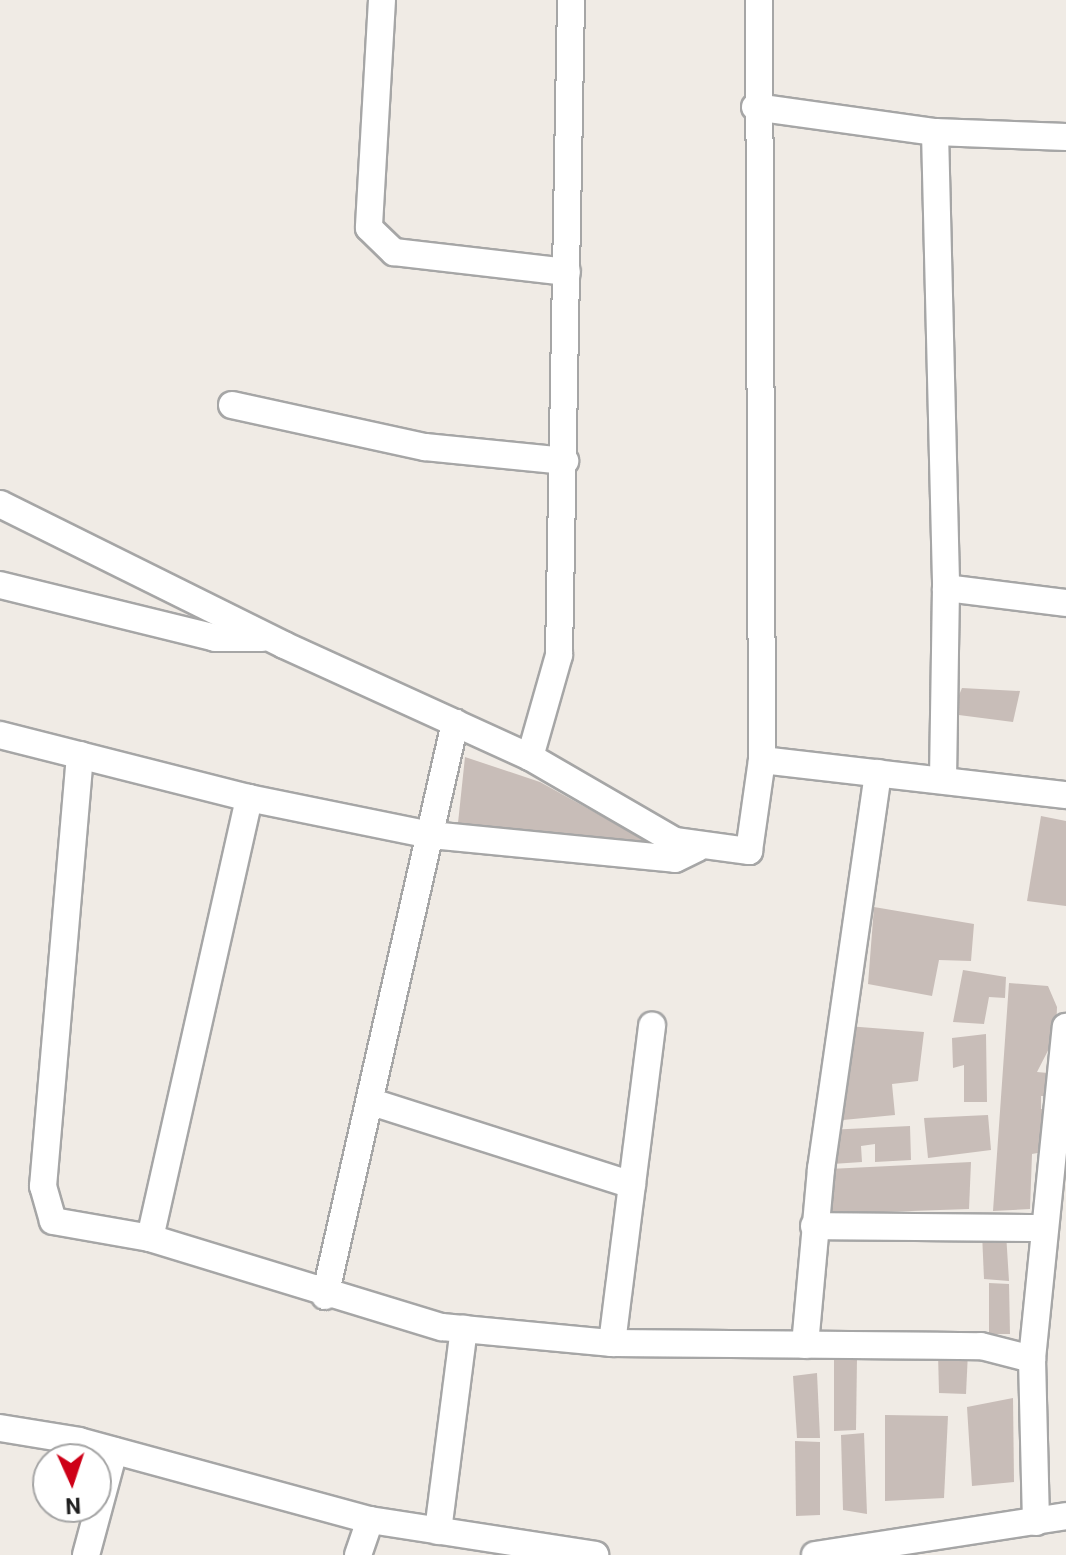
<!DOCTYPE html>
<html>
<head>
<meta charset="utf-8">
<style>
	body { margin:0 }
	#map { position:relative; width:1066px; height:1555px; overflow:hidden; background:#f0ebe5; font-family:Roboto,sans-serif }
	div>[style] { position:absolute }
	.building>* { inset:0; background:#c8bdb8 }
	.roads { filter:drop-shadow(2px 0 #a6a6a6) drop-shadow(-2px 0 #a6a6a6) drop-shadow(0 2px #a6a6a6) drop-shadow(0 -2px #a6a6a6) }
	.minor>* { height:26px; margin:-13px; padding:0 13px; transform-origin:13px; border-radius:13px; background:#fff }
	span { translate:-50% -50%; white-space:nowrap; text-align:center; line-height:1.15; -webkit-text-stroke:7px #fff; paint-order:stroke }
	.north { position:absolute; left:32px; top:1443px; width:80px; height:80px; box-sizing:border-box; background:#fff; border:2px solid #a5a5a5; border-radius:50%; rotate:177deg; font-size:22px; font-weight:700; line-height:32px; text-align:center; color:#1f1f1f }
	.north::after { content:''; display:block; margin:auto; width:28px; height:36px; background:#ce0017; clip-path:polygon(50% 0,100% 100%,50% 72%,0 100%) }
</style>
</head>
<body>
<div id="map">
	<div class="building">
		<div style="clip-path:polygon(962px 688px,1020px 691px,1013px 722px,951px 714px)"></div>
		<div style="clip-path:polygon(465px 757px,540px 782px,652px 844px,458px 823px)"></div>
		<div style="clip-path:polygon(1041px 816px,1066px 821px,1066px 906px,1027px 901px)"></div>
		<div style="clip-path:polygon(874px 907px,974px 924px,971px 961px,939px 960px,932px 996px,868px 984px)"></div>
		<div style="clip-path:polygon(963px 970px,1006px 977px,1005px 998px,989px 997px,984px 1024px,953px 1022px)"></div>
		<div style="clip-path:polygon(1009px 983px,1048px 986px,1057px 1007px,1056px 1035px,1037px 1072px,1048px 1073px,1049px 1096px,1041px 1096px,1041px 1109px,1049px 1109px,1043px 1152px,1032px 1154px,1030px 1209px,993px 1211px)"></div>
		<div style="clip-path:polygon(847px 1026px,924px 1032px,918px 1081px,892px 1084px,895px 1115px,843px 1120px,838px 1083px)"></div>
		<div style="clip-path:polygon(986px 1034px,987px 1102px,964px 1102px,964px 1065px,953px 1068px,952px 1038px)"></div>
		<div style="clip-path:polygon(988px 1115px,991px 1150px,928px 1158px,924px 1118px)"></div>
		<div style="clip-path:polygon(910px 1126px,911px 1160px,875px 1162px,875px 1144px,861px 1146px,862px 1162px,832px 1164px,827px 1130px)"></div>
		<div style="clip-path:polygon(971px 1162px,969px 1209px,825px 1214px,829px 1169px)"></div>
		<div style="clip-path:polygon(982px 1233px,1006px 1233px,1009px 1281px,984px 1279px)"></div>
		<div style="clip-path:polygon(989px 1283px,1009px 1284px,1010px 1334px,989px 1334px)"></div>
		<div style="clip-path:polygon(968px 1352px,966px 1394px,939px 1393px,938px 1353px)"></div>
		<div style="clip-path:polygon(857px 1358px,856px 1430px,834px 1431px,834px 1359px)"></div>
		<div style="clip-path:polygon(817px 1373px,820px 1438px,797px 1438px,793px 1376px)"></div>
		<div style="clip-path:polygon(1013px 1398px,1014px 1482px,972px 1486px,967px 1407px)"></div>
		<div style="clip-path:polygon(885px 1415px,948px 1416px,944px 1498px,885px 1501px)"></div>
		<div style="clip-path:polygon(864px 1433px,867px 1514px,843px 1510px,841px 1435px)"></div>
		<div style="clip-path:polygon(795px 1441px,820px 1442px,820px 1515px,796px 1516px)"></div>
	</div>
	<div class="roads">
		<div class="minor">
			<div style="left:382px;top:0;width:228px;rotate:93.3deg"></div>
			<div style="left:369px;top:228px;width:35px;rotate:44deg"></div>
			<div style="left:394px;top:252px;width:174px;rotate:6.6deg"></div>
			<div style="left:755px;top:107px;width:182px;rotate:7.9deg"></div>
			<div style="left:935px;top:132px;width:131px;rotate:2.2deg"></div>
			<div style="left:935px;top:132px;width:456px;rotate:88.6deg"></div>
			<div style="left:946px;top:588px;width:192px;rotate:90.9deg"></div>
			<div style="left:232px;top:405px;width:198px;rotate:12.3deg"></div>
			<div style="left:425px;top:447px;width:141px;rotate:5.7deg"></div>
			<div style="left:0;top:504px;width:317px;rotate:26.4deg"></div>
			<div style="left:284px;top:645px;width:270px;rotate:24.5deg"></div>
			<div style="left:530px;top:757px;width:168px;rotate:30.1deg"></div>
			<div style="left:675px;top:841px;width:75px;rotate:7.7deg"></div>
			<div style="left:749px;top:851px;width:92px;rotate:-81.9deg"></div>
			<div style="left:762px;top:760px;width:760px;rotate:-90.23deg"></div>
			<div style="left:0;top:585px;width:221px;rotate:13.8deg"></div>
			<div style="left:215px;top:638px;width:47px"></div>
			<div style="left:946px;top:588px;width:121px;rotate:7.1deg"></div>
			<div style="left:0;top:735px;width:257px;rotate:14.2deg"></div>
			<div style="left:249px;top:798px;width:186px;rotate:11.5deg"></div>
			<div style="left:431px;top:835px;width:245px;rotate:5.6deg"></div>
			<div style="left:675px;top:859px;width:25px;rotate:-26deg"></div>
			<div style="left:80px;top:755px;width:433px;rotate:94.9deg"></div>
			<div style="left:43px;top:1186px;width:36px;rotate:74deg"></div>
			<div style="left:53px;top:1221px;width:98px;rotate:9.9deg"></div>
			<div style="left:150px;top:1238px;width:305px;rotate:17deg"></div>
			<div style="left:442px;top:1327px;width:171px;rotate:5.4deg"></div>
			<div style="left:612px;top:1343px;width:369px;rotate:0.5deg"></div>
			<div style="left:981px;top:1346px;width:53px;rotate:14.3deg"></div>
			<div style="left:530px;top:757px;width:106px;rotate:-74.1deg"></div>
			<div style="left:559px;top:655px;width:655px;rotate:-88.95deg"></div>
			<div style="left:762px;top:760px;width:306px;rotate:6.6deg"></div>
			<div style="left:372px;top:1102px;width:273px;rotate:17.7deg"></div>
			<div style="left:814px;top:1226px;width:231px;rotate:0.5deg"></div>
			<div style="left:150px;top:1238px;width:451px;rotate:-77.3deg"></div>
			<div style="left:325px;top:1296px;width:588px;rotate:-77.22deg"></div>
			<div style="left:612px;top:1343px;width:320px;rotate:-82.8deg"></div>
			<div style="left:805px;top:1345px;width:177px;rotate:-84.8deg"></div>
			<div style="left:821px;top:1169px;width:400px;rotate:-81.8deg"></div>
			<div style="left:0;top:1428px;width:80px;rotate:9.3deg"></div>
			<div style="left:79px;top:1441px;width:302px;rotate:15.2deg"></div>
			<div style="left:370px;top:1520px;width:228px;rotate:8.8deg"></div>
			<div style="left:1036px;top:1522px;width:163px;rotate:-91.4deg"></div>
			<div style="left:1032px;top:1359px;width:334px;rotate:-84.2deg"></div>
			<div style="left:438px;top:1531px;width:204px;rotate:-82.7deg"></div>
			<div style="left:86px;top:1555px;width:108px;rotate:-74.9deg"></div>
			<div style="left:358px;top:1555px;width:37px;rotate:-71deg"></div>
			<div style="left:815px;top:1555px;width:254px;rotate:-8.8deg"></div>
		</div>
	</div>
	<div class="north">N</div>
</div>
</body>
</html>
